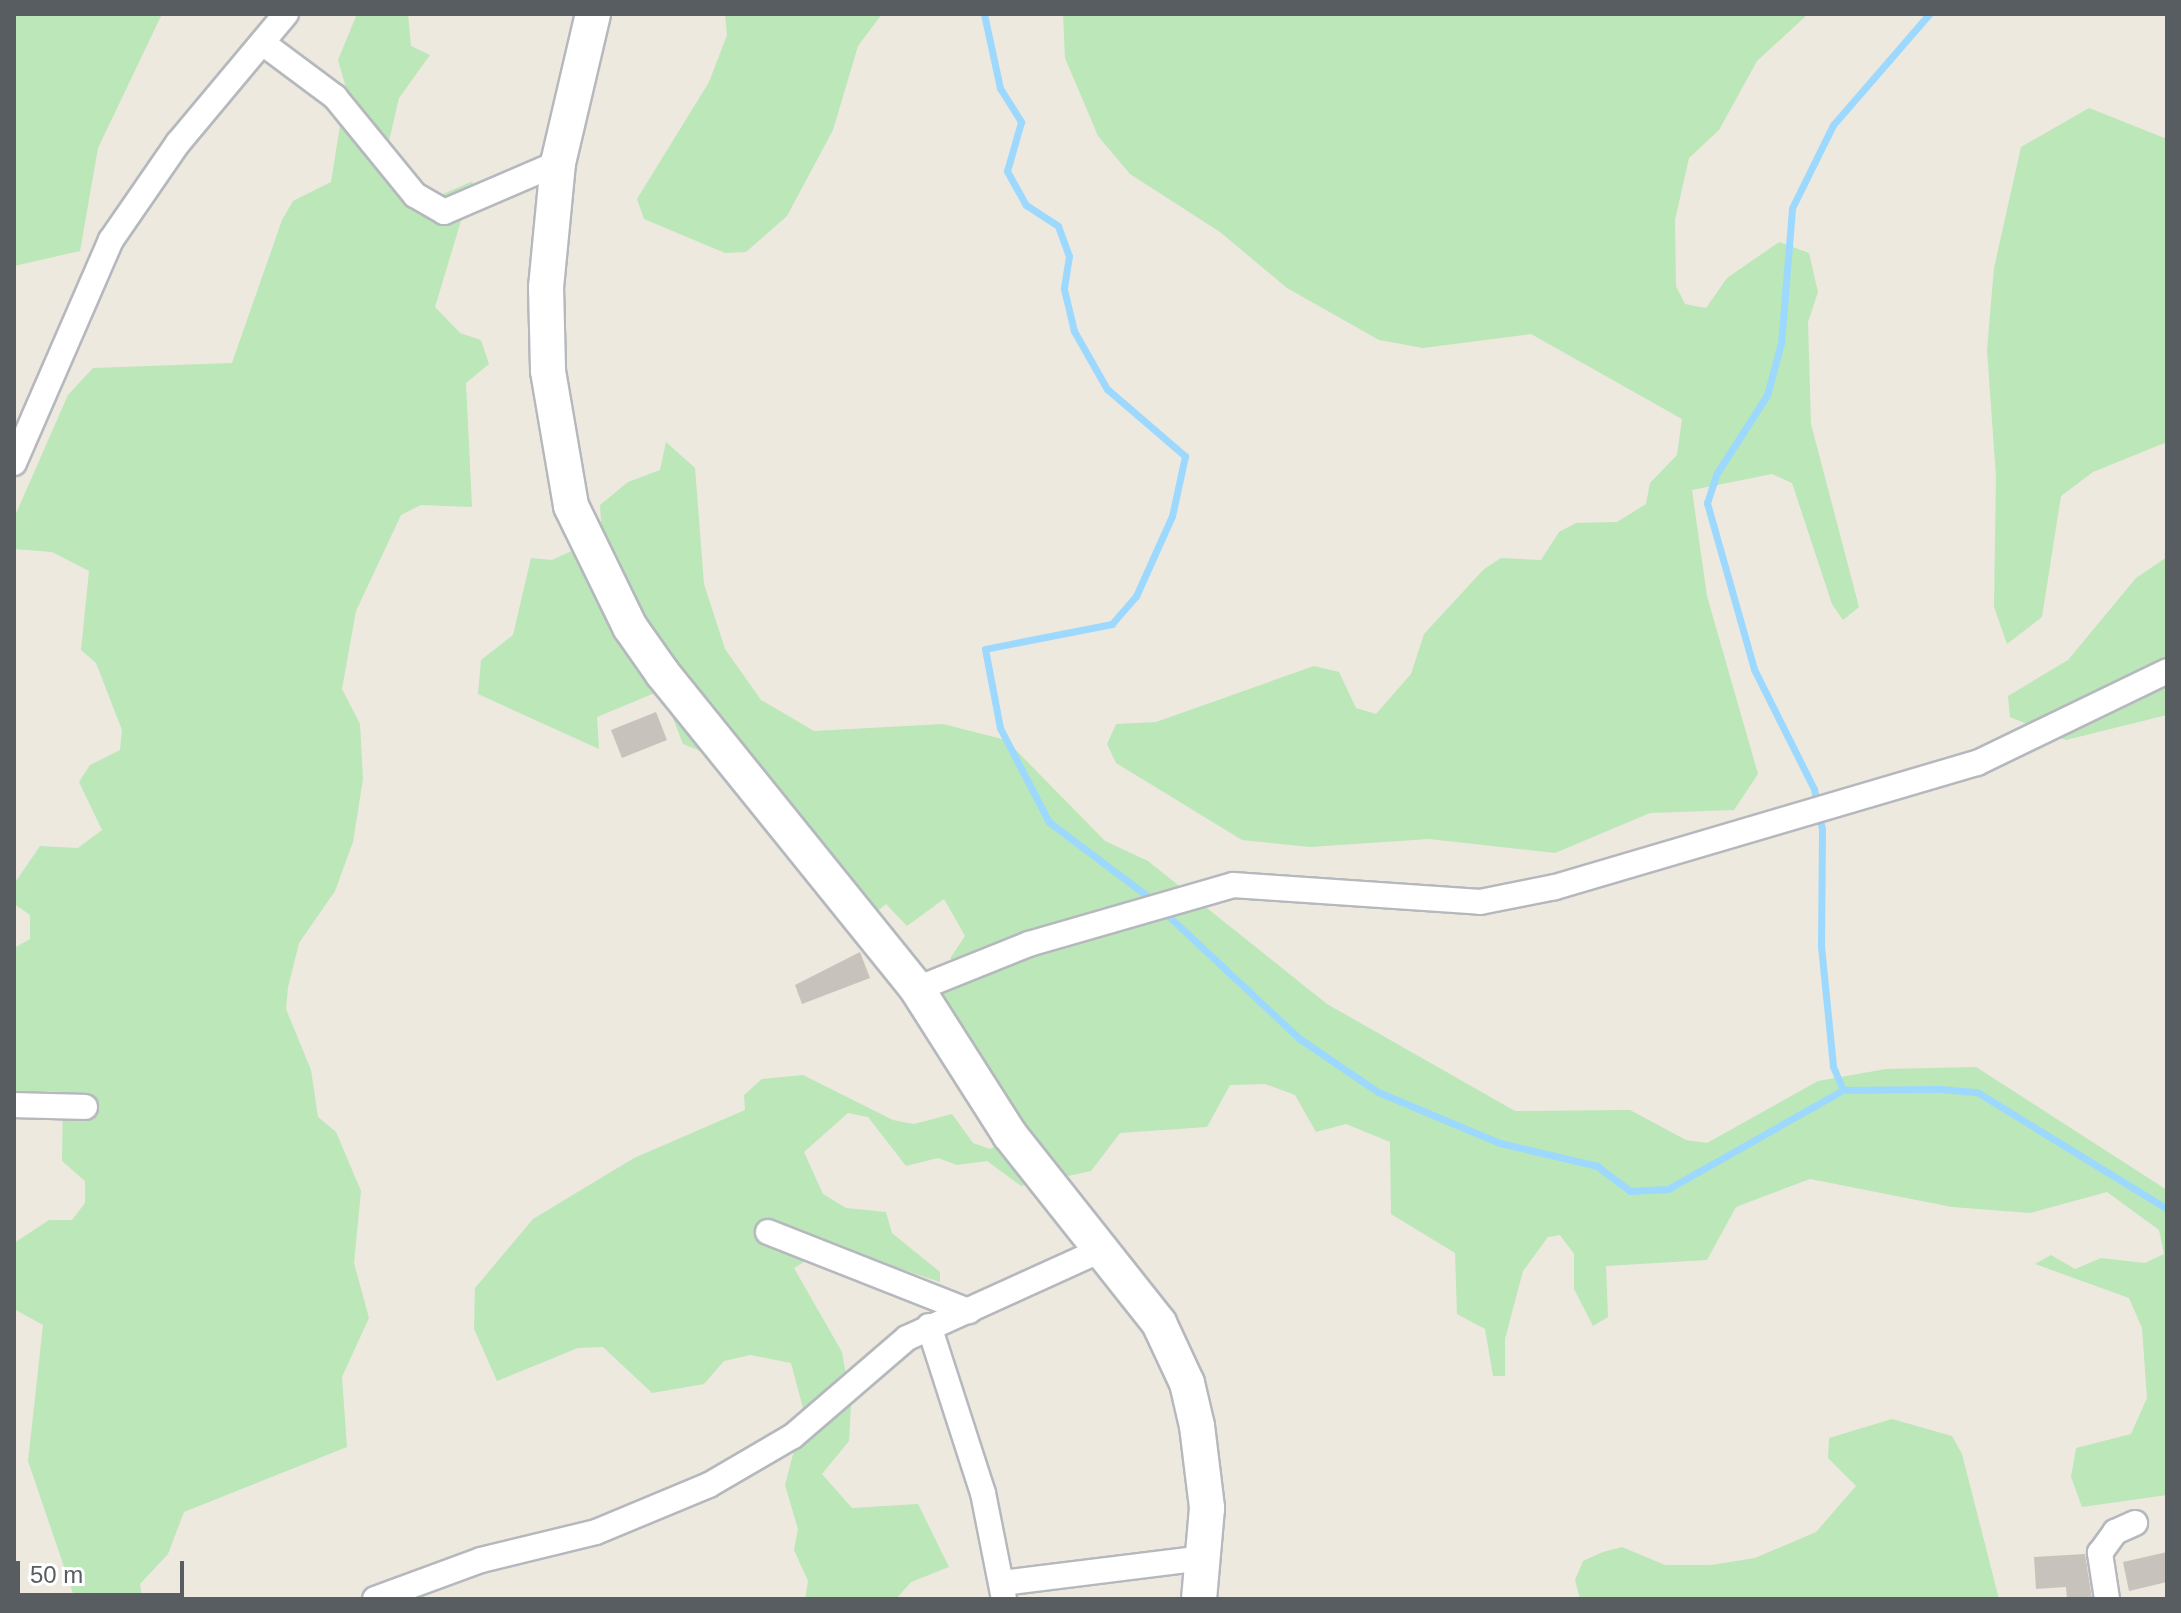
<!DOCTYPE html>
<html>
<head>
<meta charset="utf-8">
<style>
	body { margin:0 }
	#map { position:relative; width:2181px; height:1613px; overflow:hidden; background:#ede9df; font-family:Helvetica,sans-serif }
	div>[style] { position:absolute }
	.green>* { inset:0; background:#bbe7b9 }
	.stream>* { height:7px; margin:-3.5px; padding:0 3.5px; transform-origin:3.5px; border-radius:3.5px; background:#9dd9ff }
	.building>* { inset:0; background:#c7c3bc }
	.roads { filter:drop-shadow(2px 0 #b5b8bd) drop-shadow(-2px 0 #b5b8bd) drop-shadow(0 2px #b5b8bd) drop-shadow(0 -2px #b5b8bd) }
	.street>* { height:24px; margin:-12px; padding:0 12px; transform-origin:12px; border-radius:12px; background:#fff }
	.secondary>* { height:34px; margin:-17px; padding:0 17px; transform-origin:17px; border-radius:17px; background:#fff }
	span { translate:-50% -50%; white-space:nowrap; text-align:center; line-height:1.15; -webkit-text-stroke:7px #fff; paint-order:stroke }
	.frame { position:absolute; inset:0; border:16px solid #585d61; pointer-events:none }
	.scale { position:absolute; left:16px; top:1561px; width:168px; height:36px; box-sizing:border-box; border:4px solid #585d61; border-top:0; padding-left:10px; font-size:24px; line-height:28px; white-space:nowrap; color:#585d61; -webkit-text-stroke:6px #fff; paint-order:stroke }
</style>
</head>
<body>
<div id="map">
	<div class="green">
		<div style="clip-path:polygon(14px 14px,162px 14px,98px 148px,80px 251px,14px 266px)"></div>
		<div style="clip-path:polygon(357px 14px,408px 14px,411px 46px,430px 55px,399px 98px,389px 141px,429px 200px,473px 181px,435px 307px,460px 333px,481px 340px,489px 364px,466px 383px,472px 507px,421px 505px,401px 515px,356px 611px,342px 689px,360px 724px,363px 779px,353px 842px,335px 891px,299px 943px,288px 987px,286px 1009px,311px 1070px,318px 1117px,336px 1132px,361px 1191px,354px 1263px,369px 1318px,342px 1377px,347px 1447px,184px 1512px,168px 1554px,140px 1584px,142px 1599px,75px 1599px,28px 1461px,43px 1325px,14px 1309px,14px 1243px,49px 1220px,72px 1220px,85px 1203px,85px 1181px,62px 1161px,63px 1092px,14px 1091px,14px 948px,30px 939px,30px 915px,14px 904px,14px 884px,40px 846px,78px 848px,102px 830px,79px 782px,90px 765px,120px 750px,122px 730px,96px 663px,81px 650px,89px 571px,52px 552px,14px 549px,14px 518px,68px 395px,93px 368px,232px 363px,282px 220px,293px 201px,331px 182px,346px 88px,338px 60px)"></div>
		<div style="clip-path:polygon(725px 14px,882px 14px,858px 46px,833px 130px,787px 216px,746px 252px,725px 253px,644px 219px,637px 199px,709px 82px,727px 35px)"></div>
		<div style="clip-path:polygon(1063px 14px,1808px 14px,1757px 61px,1719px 130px,1689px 158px,1675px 220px,1676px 286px,1685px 304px,1706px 308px,1727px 278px,1779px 242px,1809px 253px,1818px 292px,1808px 322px,1811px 424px,1859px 607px,1843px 620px,1832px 604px,1792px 483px,1772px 474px,1692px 490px,1707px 596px,1758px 774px,1734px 810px,1650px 813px,1555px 853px,1429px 839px,1310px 847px,1242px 840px,1116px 763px,1107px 744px,1116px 724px,1156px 722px,1314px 666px,1339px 672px,1356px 708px,1376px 714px,1411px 674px,1424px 634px,1484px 569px,1501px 558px,1541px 560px,1559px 532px,1576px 523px,1617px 522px,1646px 504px,1650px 483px,1677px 455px,1682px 419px,1531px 334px,1423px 348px,1379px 340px,1287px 288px,1220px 232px,1130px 174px,1098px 136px,1065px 58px)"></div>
		<div style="clip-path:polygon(2089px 108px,2167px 139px,2167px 442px,2093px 472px,2061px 496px,2042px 617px,2007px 644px,1994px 607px,1996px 477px,1987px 350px,1994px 268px,2021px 147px)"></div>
		<div style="clip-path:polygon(666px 442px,695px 468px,704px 584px,725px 649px,761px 700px,814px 731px,943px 724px,1006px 740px,1105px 841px,1148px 861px,1327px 1004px,1515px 1111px,1630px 1110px,1686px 1140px,1707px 1143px,1818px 1081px,1886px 1069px,1976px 1067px,2167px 1190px,2167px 1495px,2082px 1507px,2071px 1477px,2076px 1448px,2131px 1434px,2147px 1398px,2142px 1328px,2129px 1298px,2035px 1264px,2051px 1255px,2075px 1269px,2101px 1258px,2145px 1263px,2164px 1254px,2159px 1230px,2107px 1192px,2030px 1213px,1952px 1207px,1810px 1179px,1736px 1207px,1707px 1260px,1606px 1266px,1608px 1317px,1593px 1326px,1574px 1289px,1574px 1254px,1560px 1235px,1548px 1237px,1523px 1271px,1505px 1339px,1505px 1376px,1493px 1376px,1485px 1329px,1457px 1314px,1455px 1253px,1391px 1214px,1390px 1142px,1346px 1124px,1316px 1132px,1295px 1095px,1265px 1084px,1230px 1085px,1207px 1127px,1120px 1133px,1091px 1171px,1021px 1186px,987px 1161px,957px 1165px,938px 1158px,906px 1166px,868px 1117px,848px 1113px,804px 1152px,823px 1194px,846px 1208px,886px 1212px,892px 1233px,940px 1272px,940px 1282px,831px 1246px,794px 1268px,842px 1352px,851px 1405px,849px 1441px,822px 1474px,852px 1508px,918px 1504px,949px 1567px,911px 1582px,896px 1599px,805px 1599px,808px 1581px,794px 1550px,798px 1529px,785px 1485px,804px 1412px,791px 1363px,750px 1355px,724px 1361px,704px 1384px,652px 1393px,603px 1347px,578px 1348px,497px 1381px,474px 1329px,475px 1288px,533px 1219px,634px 1158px,745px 1110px,744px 1095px,762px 1079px,803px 1075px,893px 1120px,914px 1124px,952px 1114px,973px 1143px,990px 1149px,1004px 1142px,917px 1006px,951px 990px,951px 957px,965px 936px,944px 899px,907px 926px,886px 904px,851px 934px,713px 756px,683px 744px,662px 690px,597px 717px,599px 749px,478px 694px,481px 660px,513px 635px,531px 558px,552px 560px,602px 537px,600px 505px,628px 482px,660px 470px)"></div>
		<div style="clip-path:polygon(2167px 557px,2167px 715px,2066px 740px,2010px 717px,2008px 696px,2068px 660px,2136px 578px)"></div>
		<div style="clip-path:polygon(1892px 1419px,1952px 1436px,1962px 1454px,1999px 1599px,1580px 1599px,1575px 1580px,1583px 1561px,1603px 1552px,1622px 1547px,1665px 1565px,1711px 1565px,1755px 1558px,1816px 1532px,1856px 1486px,1828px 1458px,1829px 1438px)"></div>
	</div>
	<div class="stream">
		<div style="left:984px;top:14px;width:76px;rotate:77.8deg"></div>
		<div style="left:1000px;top:88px;width:40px;rotate:58deg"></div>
		<div style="left:1021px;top:122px;width:51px;rotate:105.9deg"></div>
		<div style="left:1007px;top:171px;width:39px;rotate:61deg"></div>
		<div style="left:1026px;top:205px;width:38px;rotate:33deg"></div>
		<div style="left:1058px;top:226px;width:32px;rotate:70deg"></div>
		<div style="left:1069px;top:256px;width:33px;rotate:99deg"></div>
		<div style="left:1064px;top:289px;width:43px;rotate:76.6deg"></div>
		<div style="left:1074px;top:331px;width:67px;rotate:60.4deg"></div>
		<div style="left:1107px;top:389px;width:103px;rotate:40.7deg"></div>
		<div style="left:1185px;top:456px;width:61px;rotate:102.2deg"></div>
		<div style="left:1172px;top:516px;width:88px;rotate:114.2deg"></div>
		<div style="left:1136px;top:596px;width:37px;rotate:131deg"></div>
		<div style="left:1112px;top:624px;width:129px;rotate:168.9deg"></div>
		<div style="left:985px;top:649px;width:80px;rotate:79.2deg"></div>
		<div style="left:1000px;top:728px;width:106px;rotate:62.5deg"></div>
		<div style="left:1049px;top:822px;width:131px;rotate:37deg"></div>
		<div style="left:1162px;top:910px;width:189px;rotate:43.1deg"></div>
		<div style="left:1300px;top:1039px;width:94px;rotate:34.2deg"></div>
		<div style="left:1378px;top:1092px;width:132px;rotate:22.7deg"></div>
		<div style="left:1500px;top:1143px;width:100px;rotate:13.3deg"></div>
		<div style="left:1597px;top:1166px;width:41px;rotate:37.1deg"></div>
		<div style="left:1630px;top:1191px;width:38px;rotate:-3deg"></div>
		<div style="left:1668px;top:1189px;width:201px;rotate:-29.5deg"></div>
		<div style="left:1843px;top:1090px;width:97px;rotate:-0.6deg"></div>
		<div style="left:1940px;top:1089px;width:37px;rotate:5deg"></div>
		<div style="left:1977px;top:1092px;width:223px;rotate:31.6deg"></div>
		<div style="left:1843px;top:1090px;width:26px;rotate:-113deg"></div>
		<div style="left:1833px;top:1066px;width:121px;rotate:-95.7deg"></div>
		<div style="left:1821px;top:946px;width:117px;rotate:-89.5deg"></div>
		<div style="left:1822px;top:829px;width:41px;rotate:-101.3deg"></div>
		<div style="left:1814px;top:789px;width:134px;rotate:-116.6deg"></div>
		<div style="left:1754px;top:669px;width:173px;rotate:-105.8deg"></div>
		<div style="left:1707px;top:503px;width:32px;rotate:-72deg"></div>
		<div style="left:1717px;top:473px;width:93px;rotate:-57.3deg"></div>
		<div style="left:1767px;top:395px;width:54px;rotate:-74.9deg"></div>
		<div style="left:1781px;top:343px;width:135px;rotate:-85.3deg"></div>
		<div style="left:1792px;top:208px;width:93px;rotate:-63.7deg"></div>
		<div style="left:1833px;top:125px;width:147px;rotate:-49.1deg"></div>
	</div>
	<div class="building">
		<div style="clip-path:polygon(656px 712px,667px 740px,622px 758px,611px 730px)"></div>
		<div style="clip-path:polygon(860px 952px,870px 978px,802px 1004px,795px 985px)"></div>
		<div style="clip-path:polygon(2167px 1552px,2167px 1582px,2129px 1591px,2123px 1562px)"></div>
		<div style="clip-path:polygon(2085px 1554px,2092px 1599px,2067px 1599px,2066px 1587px,2036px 1589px,2034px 1557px)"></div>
	</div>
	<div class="roads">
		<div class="street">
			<div style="left:264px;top:44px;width:89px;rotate:36.7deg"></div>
			<div style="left:335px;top:97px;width:127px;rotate:50.8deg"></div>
			<div style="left:415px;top:195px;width:34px;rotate:30deg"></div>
			<div style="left:444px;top:212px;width:124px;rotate:-23.3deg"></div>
			<div style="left:14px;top:463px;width:243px;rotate:-66.5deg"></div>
			<div style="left:111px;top:240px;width:118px;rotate:-55.4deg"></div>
			<div style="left:178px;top:143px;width:168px;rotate:-50.1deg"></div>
			<div style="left:917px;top:989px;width:121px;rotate:-21.9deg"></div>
			<div style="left:1029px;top:944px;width:212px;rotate:-16.1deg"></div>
			<div style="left:1233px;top:885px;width:248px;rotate:3.9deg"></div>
			<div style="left:1480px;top:902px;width:76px;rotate:-11.3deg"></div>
			<div style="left:1555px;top:887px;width:440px;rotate:-16.4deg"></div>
			<div style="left:1977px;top:763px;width:211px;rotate:-25.8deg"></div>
			<div style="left:14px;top:1105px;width:71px;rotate:1.6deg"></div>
			<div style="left:768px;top:1232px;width:216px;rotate:21.5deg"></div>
			<div style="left:929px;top:1326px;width:176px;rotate:72.1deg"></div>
			<div style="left:983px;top:1493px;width:108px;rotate:78.8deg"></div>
			<div style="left:1002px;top:1583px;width:202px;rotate:-7.1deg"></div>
			<div style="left:375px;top:1599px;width:113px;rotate:-20.2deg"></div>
			<div style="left:481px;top:1560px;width:118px;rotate:-13.7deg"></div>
			<div style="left:596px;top:1532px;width:122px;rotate:-22.6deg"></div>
			<div style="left:709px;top:1485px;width:97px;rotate:-30.3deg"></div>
			<div style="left:793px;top:1436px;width:150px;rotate:-40.7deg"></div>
			<div style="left:907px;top:1338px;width:217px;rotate:-24.4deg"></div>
			<div style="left:2107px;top:1599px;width:47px;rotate:-98.7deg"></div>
			<div style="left:2100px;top:1553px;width:26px;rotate:-54deg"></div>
			<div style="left:2115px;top:1532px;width:22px;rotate:-24deg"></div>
		</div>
		<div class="secondary">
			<div style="left:593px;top:14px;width:153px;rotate:103.2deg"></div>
			<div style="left:558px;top:163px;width:125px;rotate:95.5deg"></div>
			<div style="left:546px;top:287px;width:84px;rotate:88.6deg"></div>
			<div style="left:548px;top:371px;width:137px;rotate:80.3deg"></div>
			<div style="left:571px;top:506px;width:135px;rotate:64deg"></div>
			<div style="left:630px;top:627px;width:57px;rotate:54.9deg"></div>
			<div style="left:663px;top:674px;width:405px;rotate:51.1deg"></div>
			<div style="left:917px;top:989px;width:173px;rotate:57.5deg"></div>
			<div style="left:1010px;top:1135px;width:240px;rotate:51.6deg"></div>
			<div style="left:1159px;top:1323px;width:66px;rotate:65deg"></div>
			<div style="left:1187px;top:1383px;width:44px;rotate:76.9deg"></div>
			<div style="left:1197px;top:1426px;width:83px;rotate:83deg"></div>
			<div style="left:1207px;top:1508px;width:91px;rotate:95deg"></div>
		</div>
	</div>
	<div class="frame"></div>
	<div class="scale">50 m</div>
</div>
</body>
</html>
